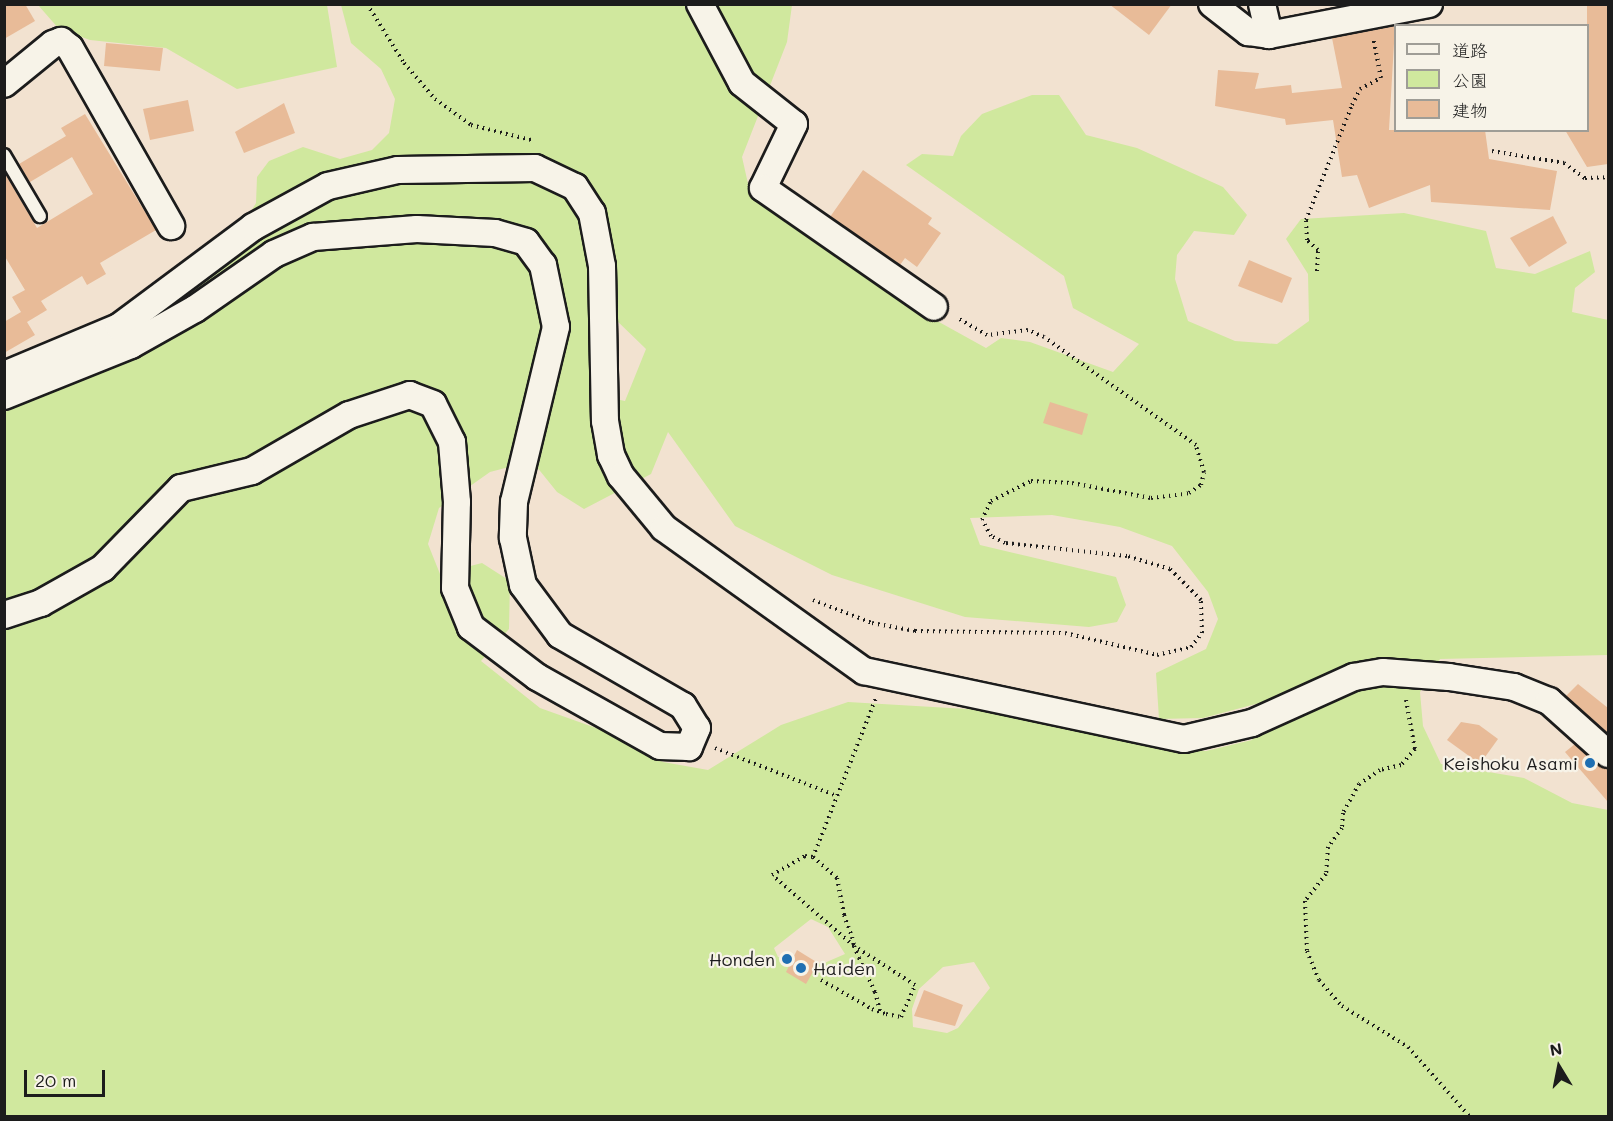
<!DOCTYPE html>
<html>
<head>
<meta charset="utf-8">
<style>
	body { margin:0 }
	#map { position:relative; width:1613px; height:1121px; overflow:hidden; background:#f2e2d0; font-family:Mali,"Klee One",sans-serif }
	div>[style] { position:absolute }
	.green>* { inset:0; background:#d0e89e }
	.building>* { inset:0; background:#e8bb98 }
	.path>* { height:4px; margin-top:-2px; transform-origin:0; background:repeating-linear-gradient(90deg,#1c1c1c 0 1.5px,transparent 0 6px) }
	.roads { filter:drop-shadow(2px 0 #1c1c1c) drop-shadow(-2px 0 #1c1c1c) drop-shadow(0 2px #1c1c1c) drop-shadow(0 -2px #1c1c1c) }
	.service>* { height:12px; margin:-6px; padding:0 6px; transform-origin:6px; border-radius:6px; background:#f7f3e8 }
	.minor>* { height:26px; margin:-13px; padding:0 13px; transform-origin:13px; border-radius:13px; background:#f7f3e8 }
	.dots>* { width:16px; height:16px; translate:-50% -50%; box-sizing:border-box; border:3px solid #f7f3e8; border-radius:50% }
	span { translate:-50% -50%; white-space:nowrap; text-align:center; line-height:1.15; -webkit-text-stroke:4.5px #f7f3e8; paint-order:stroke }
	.poi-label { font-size:18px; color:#1c1c1c }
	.right { translate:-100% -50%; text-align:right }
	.left { translate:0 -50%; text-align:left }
	.frame { position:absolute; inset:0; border:6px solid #1c1c1c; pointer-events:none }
	.legend { position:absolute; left:1394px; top:24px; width:195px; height:108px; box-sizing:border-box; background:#f7f3e8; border:2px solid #9f9d96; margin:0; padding:8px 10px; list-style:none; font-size:18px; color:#1c1c1c }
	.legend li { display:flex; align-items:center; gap:12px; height:30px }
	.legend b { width:30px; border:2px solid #9f9d96 }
	.north { position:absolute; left:1529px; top:1037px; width:60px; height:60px; -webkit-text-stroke:4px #f7f3e8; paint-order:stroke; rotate:350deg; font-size:16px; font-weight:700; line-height:24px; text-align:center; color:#1c1c1c }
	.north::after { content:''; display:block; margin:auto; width:21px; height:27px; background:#1c1c1c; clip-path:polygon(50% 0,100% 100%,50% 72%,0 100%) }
	.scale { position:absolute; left:24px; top:1070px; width:81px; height:27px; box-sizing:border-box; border:3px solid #1c1c1c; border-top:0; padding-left:8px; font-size:18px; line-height:21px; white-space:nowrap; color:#1c1c1c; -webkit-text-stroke:4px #f7f3e8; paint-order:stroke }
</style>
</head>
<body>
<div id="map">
	<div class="green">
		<div style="clip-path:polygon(38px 5px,327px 5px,337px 67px,237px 89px,166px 48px,90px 40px,59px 29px)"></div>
		<div style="clip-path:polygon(evenodd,341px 5px,792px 5px,787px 42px,742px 157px,751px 197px,930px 317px,986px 348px,1001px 338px,1030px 342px,1113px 372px,1139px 344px,1073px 308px,1064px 276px,906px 165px,922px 154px,953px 156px,961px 136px,982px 114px,1032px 95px,1059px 95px,1086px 135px,1137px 148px,1223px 187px,1247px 215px,1234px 235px,1194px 231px,1177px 255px,1175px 279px,1188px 321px,1235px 341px,1277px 344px,1309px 321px,1308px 274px,1286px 239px,1301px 219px,1404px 213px,1486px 231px,1496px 268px,1535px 274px,1590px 251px,1595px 272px,1575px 288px,1572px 312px,1608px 320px,1608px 655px,1440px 659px,1420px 692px,1423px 726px,1441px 764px,1524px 778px,1572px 803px,1608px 810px,1608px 1116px,5px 1116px,5px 412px,69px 380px,135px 319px,149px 288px,242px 226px,256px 203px,257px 177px,269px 161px,303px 147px,340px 159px,372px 150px,389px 133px,395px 99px,381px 69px,351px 43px,341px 5px,612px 316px,646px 349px,625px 401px,592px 394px,591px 353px,612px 316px,341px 5px,668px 432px,735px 526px,832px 575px,965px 617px,1089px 627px,1117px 622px,1126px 605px,1116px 577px,980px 545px,970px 518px,1052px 515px,1120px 527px,1172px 546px,1208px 592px,1218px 619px,1206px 649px,1156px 673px,1159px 719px,1203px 718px,1267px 701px,1252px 740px,1206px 751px,1158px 749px,1001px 711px,848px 702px,781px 725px,708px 770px,663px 762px,610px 733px,540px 708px,481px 661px,509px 629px,510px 581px,482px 563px,440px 574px,428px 544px,439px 508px,490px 472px,532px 461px,557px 492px,584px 509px,651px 474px,668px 432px,341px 5px,811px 919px,828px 927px,845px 954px,822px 964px,778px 957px,774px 948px,811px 919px,341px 5px,974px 962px,990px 988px,958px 1028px,947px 1033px,913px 1027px,912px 1009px,919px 989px,943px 967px,974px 962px)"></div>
	</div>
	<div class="building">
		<div style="clip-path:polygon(4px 4px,25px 4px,35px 21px,4px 39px)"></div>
		<div style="clip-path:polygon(1109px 4px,1172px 4px,1149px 35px)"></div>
		<div style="clip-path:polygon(1587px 4px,1608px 4px,1608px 164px,1587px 167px,1565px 130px,1587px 130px)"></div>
		<div style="clip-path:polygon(1395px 26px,1389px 130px,1485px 130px,1489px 159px,1557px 171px,1550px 210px,1431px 202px,1430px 185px,1369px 208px,1357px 175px,1342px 177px,1333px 120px,1286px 125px,1285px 119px,1215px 106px,1218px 70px,1259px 73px,1255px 89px,1291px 85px,1292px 93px,1342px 88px,1332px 38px)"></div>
		<div style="clip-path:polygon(106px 43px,163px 48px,160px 71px,104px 66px)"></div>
		<div style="clip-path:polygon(188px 100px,194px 131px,150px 140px,143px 109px)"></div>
		<div style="clip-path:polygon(284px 103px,295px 133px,244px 153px,235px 132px)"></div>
		<div style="clip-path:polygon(85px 114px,156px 230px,100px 263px,106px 274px,87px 285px,82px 276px,41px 301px,47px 310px,27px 322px,35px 335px,4px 353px,4px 322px,21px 312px,12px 297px,25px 290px,4px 255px,4px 172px,37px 228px,93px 194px,72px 157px,30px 182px,19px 164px,66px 136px,61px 128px)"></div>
		<div style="clip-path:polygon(863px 170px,932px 218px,928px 224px,941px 233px,917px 267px,905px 258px,900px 265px,830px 217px)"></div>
		<div style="clip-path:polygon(1553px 216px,1567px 243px,1529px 267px,1510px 238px)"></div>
		<div style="clip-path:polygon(1249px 260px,1292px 278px,1282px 303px,1238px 286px)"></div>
		<div style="clip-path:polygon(1050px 402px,1088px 414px,1082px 435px,1043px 423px)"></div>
		<div style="clip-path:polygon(1578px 684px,1608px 708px,1608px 734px,1566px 696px)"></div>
		<div style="clip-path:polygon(1461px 722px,1479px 725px,1498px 739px,1480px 764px,1447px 740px)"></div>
		<div style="clip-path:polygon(1575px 744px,1608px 769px,1608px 802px,1565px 752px)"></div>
		<div style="clip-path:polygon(797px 950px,818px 963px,806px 984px,786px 972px)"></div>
		<div style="clip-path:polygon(924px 990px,963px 1005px,955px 1026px,914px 1016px)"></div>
	</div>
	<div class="path">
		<div style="left:367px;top:4px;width:70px;rotate:57.9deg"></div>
		<div style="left:404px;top:63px;width:48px;rotate:49.3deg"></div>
		<div style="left:435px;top:99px;width:44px;rotate:35.8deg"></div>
		<div style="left:471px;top:125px;width:62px;rotate:14deg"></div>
		<div style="left:1492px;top:151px;width:73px;rotate:9.5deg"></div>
		<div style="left:1564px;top:163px;width:26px;rotate:36deg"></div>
		<div style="left:1585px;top:178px;width:23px;rotate:-2deg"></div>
		<div style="left:1317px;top:271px;width:21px;rotate:-87deg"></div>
		<div style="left:1318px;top:250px;width:15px;rotate:-138deg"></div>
		<div style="left:1307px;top:240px;width:20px;rotate:-93deg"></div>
		<div style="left:1306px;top:220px;width:124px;rotate:-68.2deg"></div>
		<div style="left:1352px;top:105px;width:18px;rotate:-63deg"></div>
		<div style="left:1360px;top:89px;width:24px;rotate:-28deg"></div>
		<div style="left:1381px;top:78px;width:38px;rotate:-101deg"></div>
		<div style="left:813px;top:600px;width:63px;rotate:21.3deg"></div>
		<div style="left:872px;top:623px;width:44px;rotate:10.5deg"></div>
		<div style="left:915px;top:631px;width:150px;rotate:0.8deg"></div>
		<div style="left:1065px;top:633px;width:95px;rotate:13.4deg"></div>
		<div style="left:1157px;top:655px;width:35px;rotate:-13deg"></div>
		<div style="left:1191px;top:647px;width:18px;rotate:-52deg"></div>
		<div style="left:1202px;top:633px;width:33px;rotate:-92deg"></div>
		<div style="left:1201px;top:600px;width:44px;rotate:-135deg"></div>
		<div style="left:1170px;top:569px;width:45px;rotate:-163.2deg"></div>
		<div style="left:1127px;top:556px;width:123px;rotate:-173.9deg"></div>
		<div style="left:1005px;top:543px;width:16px;rotate:-153deg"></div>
		<div style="left:991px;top:536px;width:18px;rotate:-119deg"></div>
		<div style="left:982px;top:520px;width:21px;rotate:-65deg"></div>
		<div style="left:991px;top:501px;width:45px;rotate:-26.6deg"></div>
		<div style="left:1031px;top:481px;width:41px;rotate:2.8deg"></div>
		<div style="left:1072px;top:483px;width:80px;rotate:10.8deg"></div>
		<div style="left:1151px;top:498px;width:38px;rotate:-7deg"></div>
		<div style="left:1189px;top:493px;width:14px;rotate:-34deg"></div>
		<div style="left:1201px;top:485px;width:13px;rotate:-77deg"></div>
		<div style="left:1204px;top:472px;width:28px;rotate:-107deg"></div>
		<div style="left:1196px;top:445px;width:186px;rotate:-144.6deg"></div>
		<div style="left:1044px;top:337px;width:17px;rotate:-156deg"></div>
		<div style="left:1028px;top:330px;width:41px;rotate:173deg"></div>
		<div style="left:987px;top:335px;width:34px;rotate:-150deg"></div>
		<div style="left:1406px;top:700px;width:50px;rotate:79.6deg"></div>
		<div style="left:1415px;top:749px;width:21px;rotate:131deg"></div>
		<div style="left:1401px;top:765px;width:22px;rotate:167deg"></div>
		<div style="left:1380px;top:770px;width:25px;rotate:146deg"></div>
		<div style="left:1359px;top:784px;width:33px;rotate:119deg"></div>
		<div style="left:1343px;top:813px;width:15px;rotate:94deg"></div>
		<div style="left:1342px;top:828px;width:24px;rotate:126deg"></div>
		<div style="left:1328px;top:847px;width:27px;rotate:94deg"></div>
		<div style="left:1326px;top:874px;width:34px;rotate:128deg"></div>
		<div style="left:1305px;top:901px;width:50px;rotate:87.7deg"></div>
		<div style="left:1307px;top:951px;width:31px;rotate:68deg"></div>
		<div style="left:1319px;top:980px;width:35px;rotate:49deg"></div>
		<div style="left:1342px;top:1006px;width:78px;rotate:31.8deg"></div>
		<div style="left:1408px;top:1047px;width:92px;rotate:48.5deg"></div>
		<div style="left:715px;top:748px;width:131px;rotate:21.5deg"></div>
		<div style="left:813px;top:857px;width:171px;rotate:-68.4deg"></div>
		<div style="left:821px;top:980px;width:59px;rotate:29.6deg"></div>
		<div style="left:872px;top:1009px;width:15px;rotate:20deg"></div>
		<div style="left:886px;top:1014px;width:15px;rotate:11deg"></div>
		<div style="left:901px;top:1017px;width:35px;rotate:-66deg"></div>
		<div style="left:915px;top:985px;width:72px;rotate:-147.4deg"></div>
		<div style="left:854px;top:946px;width:108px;rotate:-139.1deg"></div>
		<div style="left:772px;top:875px;width:38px;rotate:-30deg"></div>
		<div style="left:805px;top:856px;width:8px;rotate:7deg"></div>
		<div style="left:813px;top:857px;width:32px;rotate:41deg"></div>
		<div style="left:837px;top:878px;width:38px;rotate:79deg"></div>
		<div style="left:844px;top:915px;width:23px;rotate:70deg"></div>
		<div style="left:852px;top:937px;width:9px;rotate:77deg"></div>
		<div style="left:854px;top:946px;width:13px;rotate:67deg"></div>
		<div style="left:859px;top:958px;width:38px;rotate:65deg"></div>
		<div style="left:875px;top:992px;width:20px;rotate:75deg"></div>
	</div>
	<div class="roads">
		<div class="service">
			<div style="left:4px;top:155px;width:71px;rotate:59.5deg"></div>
		</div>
		<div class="minor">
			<div style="left:700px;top:4px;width:89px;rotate:62deg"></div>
			<div style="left:742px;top:83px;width:66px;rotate:38.3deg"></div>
			<div style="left:794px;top:124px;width:71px;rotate:115.8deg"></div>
			<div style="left:763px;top:188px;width:208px;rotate:34.8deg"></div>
			<div style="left:1212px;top:4px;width:46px;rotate:37.9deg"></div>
			<div style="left:1248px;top:32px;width:21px;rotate:8deg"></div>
			<div style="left:1269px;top:35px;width:163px;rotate:-11deg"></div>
			<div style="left:1262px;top:4px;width:32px;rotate:77deg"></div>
			<div style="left:4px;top:84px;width:63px;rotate:-39.2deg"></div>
			<div style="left:53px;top:44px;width:9px;rotate:-21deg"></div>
			<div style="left:61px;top:41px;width:11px;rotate:38deg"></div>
			<div style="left:70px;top:48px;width:205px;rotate:60.4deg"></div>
			<div style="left:4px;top:375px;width:125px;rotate:-22.7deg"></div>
			<div style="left:119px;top:327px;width:167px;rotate:-36.7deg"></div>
			<div style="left:253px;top:227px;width:85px;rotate:-28.7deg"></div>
			<div style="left:328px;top:186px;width:72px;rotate:-12.9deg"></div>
			<div style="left:398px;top:170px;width:137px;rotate:-0.8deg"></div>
			<div style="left:535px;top:168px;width:44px;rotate:25.4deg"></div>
			<div style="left:575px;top:187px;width:31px;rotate:57deg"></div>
			<div style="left:592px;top:213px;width:54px;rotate:79.3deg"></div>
			<div style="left:602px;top:266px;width:155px;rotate:88.9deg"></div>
			<div style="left:605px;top:421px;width:35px;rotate:80deg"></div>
			<div style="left:611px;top:455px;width:23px;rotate:65deg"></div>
			<div style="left:621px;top:476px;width:67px;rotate:50.4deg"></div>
			<div style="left:664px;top:528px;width:246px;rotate:35.6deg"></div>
			<div style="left:864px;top:671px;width:327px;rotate:12deg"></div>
			<div style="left:1184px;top:739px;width:70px;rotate:-13.2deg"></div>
			<div style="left:1252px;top:723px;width:112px;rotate:-24.3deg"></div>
			<div style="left:1354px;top:677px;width:29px;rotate:-10deg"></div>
			<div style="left:1383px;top:672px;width:66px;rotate:4.3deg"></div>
			<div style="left:1449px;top:677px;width:66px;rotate:8.7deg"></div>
			<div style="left:1514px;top:687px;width:38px;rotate:22deg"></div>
			<div style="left:1549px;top:701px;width:79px;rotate:41.9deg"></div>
			<div style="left:4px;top:396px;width:137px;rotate:-21.9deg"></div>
			<div style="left:131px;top:345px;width:73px;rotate:-29.4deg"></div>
			<div style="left:195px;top:309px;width:96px;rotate:-34.8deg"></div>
			<div style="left:274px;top:254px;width:43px;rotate:-23.6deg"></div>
			<div style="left:313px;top:237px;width:104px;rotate:-4.4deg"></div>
			<div style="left:417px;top:229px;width:78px;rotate:2.9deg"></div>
			<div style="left:495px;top:233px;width:32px;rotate:16deg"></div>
			<div style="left:526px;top:242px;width:29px;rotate:54deg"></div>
			<div style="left:543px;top:265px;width:63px;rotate:78.2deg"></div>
			<div style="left:556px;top:327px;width:180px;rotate:103.5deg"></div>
			<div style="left:514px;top:502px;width:36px;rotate:92deg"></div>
			<div style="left:513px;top:538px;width:48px;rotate:78deg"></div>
			<div style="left:523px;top:585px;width:62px;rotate:53.5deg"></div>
			<div style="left:560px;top:635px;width:142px;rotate:30deg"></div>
			<div style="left:683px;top:706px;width:26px;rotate:58deg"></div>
			<div style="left:697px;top:728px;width:21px;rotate:113deg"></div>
			<div style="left:689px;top:747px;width:29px;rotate:-178deg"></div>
			<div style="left:660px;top:746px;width:141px;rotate:-150.7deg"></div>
			<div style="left:537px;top:677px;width:83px;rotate:-142.9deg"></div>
			<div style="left:471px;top:627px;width:42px;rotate:-112.3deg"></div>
			<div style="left:455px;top:588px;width:86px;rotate:-88.7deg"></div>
			<div style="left:457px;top:502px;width:60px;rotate:-94.8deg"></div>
			<div style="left:452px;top:442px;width:42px;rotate:-116.6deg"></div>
			<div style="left:433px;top:404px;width:25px;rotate:-159deg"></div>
			<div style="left:410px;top:395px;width:64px;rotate:161.8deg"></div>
			<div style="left:349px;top:415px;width:112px;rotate:150deg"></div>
			<div style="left:252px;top:471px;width:73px;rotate:166.5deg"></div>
			<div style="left:181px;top:488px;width:112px;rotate:134.3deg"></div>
			<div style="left:103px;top:568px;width:71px;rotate:150.6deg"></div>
			<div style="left:41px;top:603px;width:39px;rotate:162deg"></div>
		</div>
	</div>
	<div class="dots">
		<div style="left:1590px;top:763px;background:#1f6fb2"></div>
		<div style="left:787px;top:959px;background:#1f6fb2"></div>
		<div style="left:801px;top:968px;background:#1f6fb2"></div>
	</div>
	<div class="poi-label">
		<span class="right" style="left:1578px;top:763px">Keishoku Asami</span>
		<span class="right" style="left:775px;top:959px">Honden</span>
		<span class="left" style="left:813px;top:968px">Haiden</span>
	</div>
	<div class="frame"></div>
	<ul class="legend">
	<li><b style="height:8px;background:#f7f3e8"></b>道路</li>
	<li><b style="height:16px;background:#d0e89e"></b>公園</li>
	<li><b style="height:16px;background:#e8bb98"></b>建物</li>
	</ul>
	<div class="north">N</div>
	<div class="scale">20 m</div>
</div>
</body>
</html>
